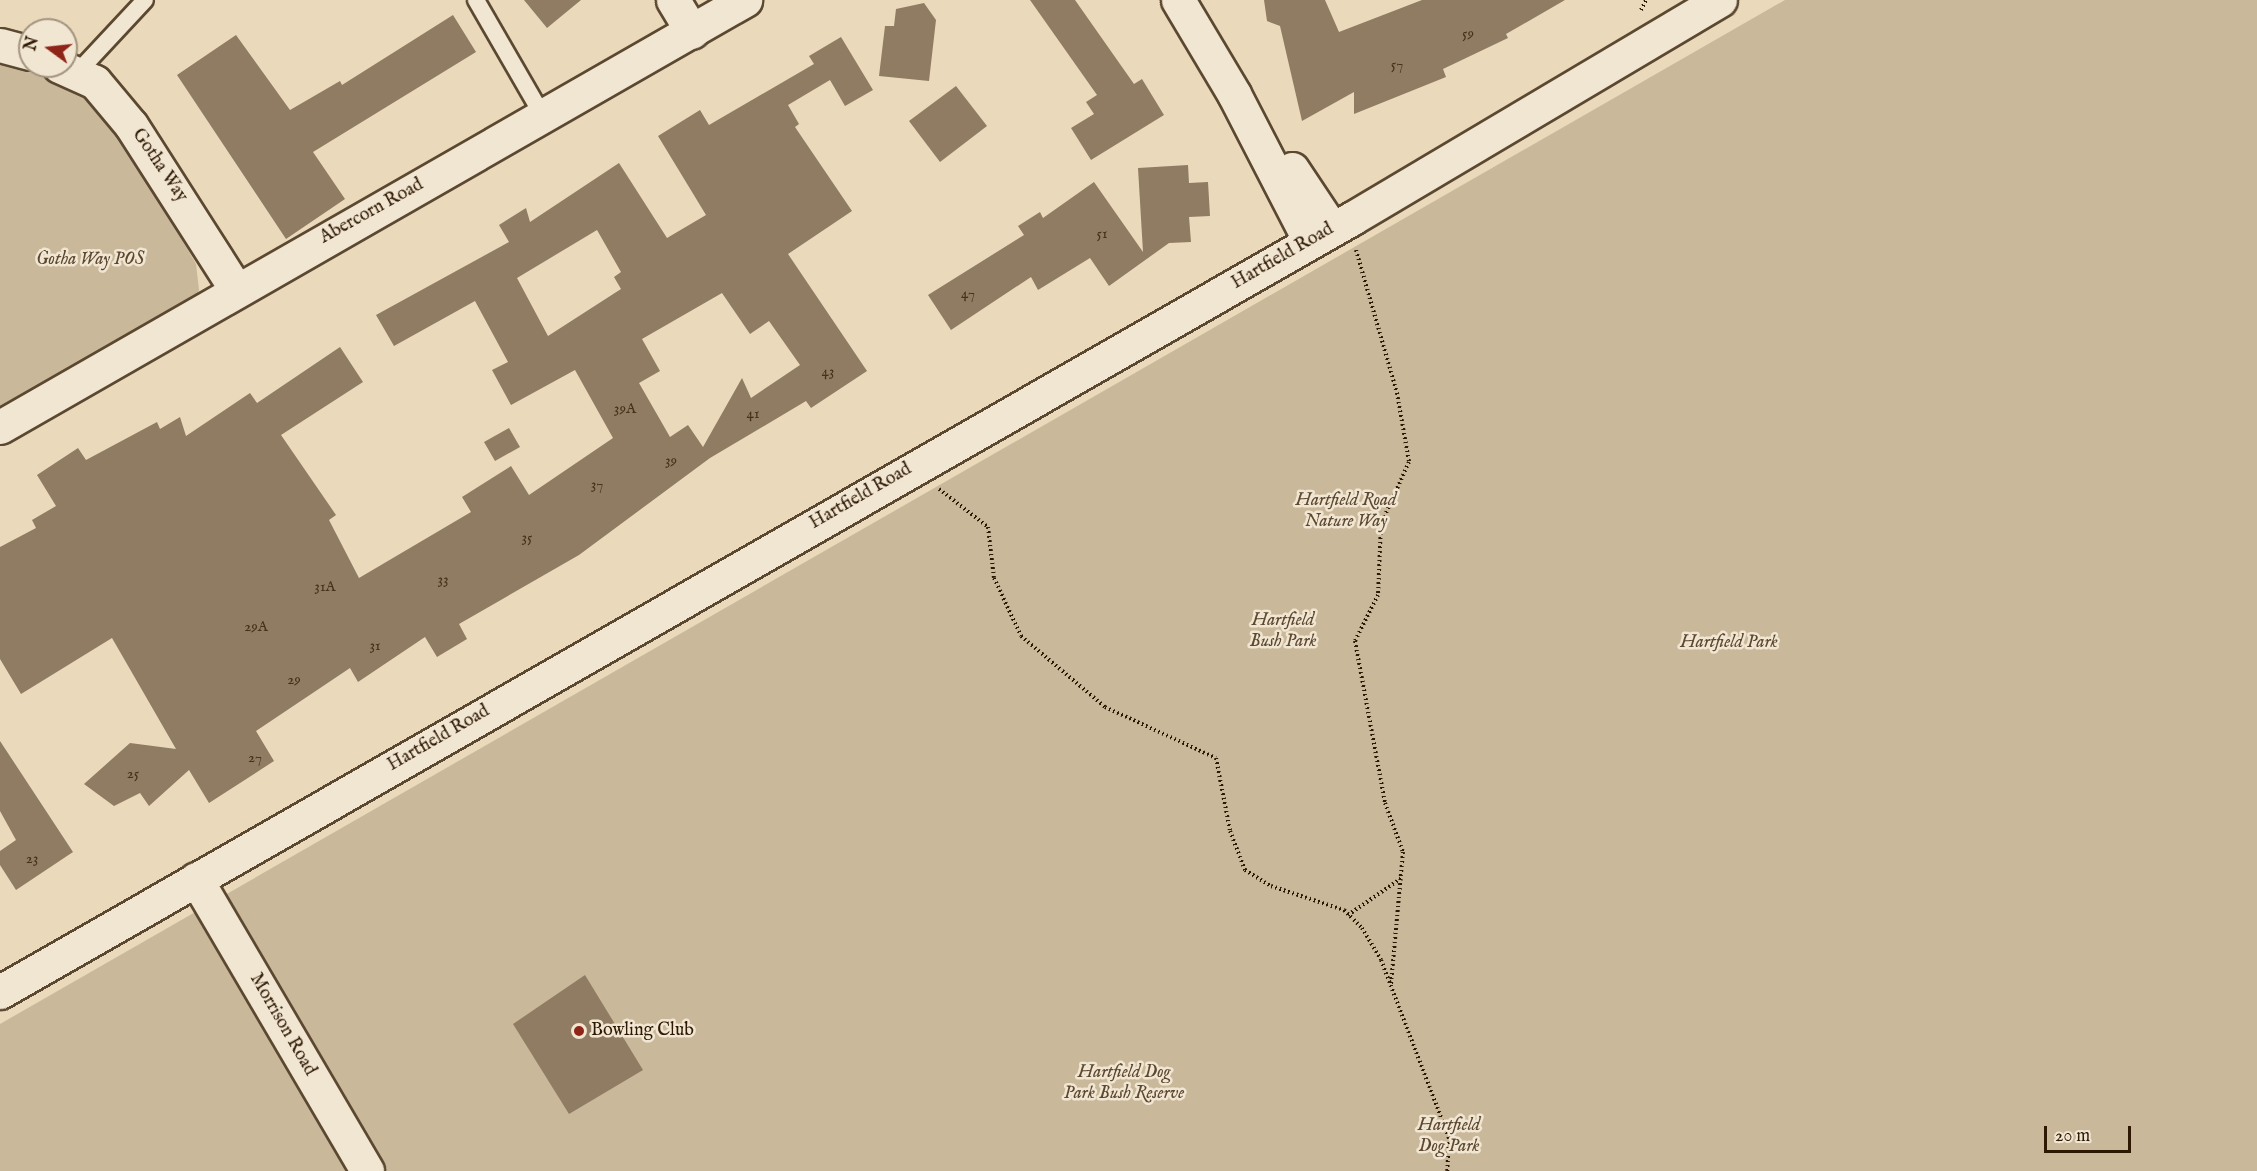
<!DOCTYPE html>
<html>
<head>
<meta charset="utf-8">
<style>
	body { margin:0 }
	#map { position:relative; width:2257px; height:1171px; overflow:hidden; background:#ead9ba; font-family:"IM FELL English",serif }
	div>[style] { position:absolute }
	.green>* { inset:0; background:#cab89b }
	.building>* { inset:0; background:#8f7c62 }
	.path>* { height:4px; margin-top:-2px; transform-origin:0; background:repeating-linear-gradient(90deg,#2d1803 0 1.5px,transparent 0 4.5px) }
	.roads { filter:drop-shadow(2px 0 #5c4831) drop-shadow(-2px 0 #5c4831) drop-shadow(0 2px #5c4831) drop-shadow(0 -2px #5c4831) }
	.lane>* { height:16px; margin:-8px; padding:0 8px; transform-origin:8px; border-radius:8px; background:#f1e6d2 }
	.street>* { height:33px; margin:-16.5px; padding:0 16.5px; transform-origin:16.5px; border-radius:16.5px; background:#f1e6d2 }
	.secondary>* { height:33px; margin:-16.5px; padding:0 16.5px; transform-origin:16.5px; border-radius:16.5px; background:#f1e6d2 }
	.dots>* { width:16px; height:16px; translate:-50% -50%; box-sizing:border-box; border:3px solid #f1e6d2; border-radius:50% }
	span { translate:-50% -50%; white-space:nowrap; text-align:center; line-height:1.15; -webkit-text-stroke:5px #f1e6d2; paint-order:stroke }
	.number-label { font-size:15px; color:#46311b }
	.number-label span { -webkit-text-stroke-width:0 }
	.street-label { font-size:18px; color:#2d1803 }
	.park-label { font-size:18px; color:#5c4831; font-style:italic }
	.poi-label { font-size:18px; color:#2d1803 }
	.left { translate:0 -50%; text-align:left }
	.north { position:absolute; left:18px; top:18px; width:60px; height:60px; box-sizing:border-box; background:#f1e6d2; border:2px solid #a3947f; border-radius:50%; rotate:285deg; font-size:16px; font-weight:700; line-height:24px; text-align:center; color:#2d1803 }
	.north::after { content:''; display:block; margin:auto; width:21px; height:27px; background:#8f2418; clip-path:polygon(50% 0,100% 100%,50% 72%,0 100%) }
	.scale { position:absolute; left:2044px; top:1126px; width:87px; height:27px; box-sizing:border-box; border:3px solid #2d1803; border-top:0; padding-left:8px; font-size:18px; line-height:21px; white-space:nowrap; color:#2d1803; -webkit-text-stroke:4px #f1e6d2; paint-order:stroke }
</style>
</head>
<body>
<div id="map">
	<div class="green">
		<div style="clip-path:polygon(1785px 0,2257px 0,2257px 1171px,0 1171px,0 1024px)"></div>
		<div style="clip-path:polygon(0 61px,56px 79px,90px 101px,124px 139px,196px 264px,199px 290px,194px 304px,0 417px)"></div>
	</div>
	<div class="building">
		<div style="clip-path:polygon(524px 0,581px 0,547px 28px)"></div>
		<div style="clip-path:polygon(1030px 0,1075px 0,1134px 84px,1142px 79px,1164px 115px,1091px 160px,1071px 128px,1094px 114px,1086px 102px,1097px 95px)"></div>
		<div style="clip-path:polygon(1264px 0,1325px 0,1339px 32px,1422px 0,1565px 0,1506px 34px,1508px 38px,1443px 69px,1446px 77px,1354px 114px,1354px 92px,1302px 121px,1280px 26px,1267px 21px)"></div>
		<div style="clip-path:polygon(924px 3px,936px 20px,929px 81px,879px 76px,885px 26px,894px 26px,896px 9px)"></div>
		<div style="clip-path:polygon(453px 15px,476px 52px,313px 152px,345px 199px,286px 239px,177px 75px,236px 35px,290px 110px,340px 81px,342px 85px)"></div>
		<div style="clip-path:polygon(evenodd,841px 37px,873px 90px,845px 106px,830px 80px,788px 105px,799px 124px,795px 127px,852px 211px,788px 254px,867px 371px,811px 408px,806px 401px,710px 458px,579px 555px,459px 624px,467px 639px,437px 657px,425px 637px,358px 682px,350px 668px,256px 731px,274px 761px,209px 803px,189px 770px,149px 806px,140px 793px,114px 806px,84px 784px,130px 743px,176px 749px,112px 638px,21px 694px,0 659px,0 547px,36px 528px,32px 520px,56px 506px,37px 475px,78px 448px,86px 460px,157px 422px,160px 429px,180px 417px,186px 436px,250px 393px,257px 403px,340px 347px,363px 382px,281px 435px,336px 515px,329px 520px,359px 578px,471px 512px,462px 497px,511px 466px,529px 495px,613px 438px,575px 370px,511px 405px,492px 370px,508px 362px,475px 301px,394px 346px,376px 315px,509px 242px,499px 225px,526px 208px,530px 222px,619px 163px,667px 238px,706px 215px,658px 136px,700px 110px,709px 125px,814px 64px,809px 56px,841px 37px,597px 230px,621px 272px,614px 277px,621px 289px,548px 336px,517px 278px,597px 230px,841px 37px,722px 293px,750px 334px,769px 321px,800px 365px,751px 398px,742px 378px,703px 447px,688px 425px,670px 437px,639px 383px,660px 371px,642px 339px,722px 293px)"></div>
		<div style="clip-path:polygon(956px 86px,987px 126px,940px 162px,909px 121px)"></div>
		<div style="clip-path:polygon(1188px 165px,1189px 183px,1208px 182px,1210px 216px,1189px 217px,1191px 242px,1169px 243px,1109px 286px,1090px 258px,1038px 290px,1031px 277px,951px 330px,928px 295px,1024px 235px,1018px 226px,1040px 212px,1043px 218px,1094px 182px,1143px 252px,1138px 168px)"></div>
		<div style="clip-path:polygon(509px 428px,520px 447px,495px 461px,484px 442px)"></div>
		<div style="clip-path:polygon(0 741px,73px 852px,16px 890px,0 865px,0 851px,16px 840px,0 811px)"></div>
		<div style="clip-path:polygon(585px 975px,643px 1070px,569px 1114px,513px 1024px)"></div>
	</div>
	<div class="path">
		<div style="left:1641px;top:10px;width:11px;rotate:-63deg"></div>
		<div style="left:1356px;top:250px;width:149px;rotate:74deg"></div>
		<div style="left:1397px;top:393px;width:70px;rotate:80.1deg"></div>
		<div style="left:1409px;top:462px;width:68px;rotate:114.3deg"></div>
		<div style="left:1381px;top:524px;width:71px;rotate:92.4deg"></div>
		<div style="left:1378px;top:595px;width:51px;rotate:116.6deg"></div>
		<div style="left:1355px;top:641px;width:165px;rotate:79.5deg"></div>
		<div style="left:1385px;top:803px;width:52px;rotate:69.8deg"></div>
		<div style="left:1403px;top:852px;width:134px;rotate:95.2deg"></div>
		<div style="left:939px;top:489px;width:62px;rotate:37.8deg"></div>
		<div style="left:988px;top:527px;width:51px;rotate:83.3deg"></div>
		<div style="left:994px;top:578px;width:64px;rotate:65deg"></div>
		<div style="left:1021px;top:636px;width:110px;rotate:40.2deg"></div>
		<div style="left:1105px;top:707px;width:122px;rotate:24.7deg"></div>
		<div style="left:1216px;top:758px;width:74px;rotate:79.1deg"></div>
		<div style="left:1230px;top:831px;width:42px;rotate:69deg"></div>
		<div style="left:1245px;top:870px;width:31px;rotate:32deg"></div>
		<div style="left:1271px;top:886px;width:77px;rotate:18.2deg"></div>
		<div style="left:1344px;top:910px;width:25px;rotate:45deg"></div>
		<div style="left:1362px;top:928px;width:37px;rotate:59deg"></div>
		<div style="left:1381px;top:960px;width:191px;rotate:69.1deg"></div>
		<div style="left:1449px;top:1138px;width:33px;rotate:93deg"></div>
		<div style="left:1348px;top:915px;width:67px;rotate:-34.6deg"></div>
	</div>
	<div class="roads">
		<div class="lane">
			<div style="left:476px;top:0;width:134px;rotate:60deg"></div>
			<div style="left:76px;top:74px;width:101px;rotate:-47deg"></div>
		</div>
		<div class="street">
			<div style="left:673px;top:0;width:37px;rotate:59deg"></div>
			<div style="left:1178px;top:0;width:109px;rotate:59.2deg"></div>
			<div style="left:1234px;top:94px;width:165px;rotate:62.7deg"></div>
			<div style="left:0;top:45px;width:31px;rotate:15deg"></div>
			<div style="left:59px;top:66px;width:39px;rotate:24deg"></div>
			<div style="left:95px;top:82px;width:56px;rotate:50.1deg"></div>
			<div style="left:131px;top:125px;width:195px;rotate:57.4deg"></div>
			<div style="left:1292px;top:169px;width:72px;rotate:56.3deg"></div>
			<div style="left:0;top:427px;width:859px;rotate:-29.82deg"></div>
			<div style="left:196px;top:879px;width:338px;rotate:59.6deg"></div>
		</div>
		<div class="secondary">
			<div style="left:0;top:992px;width:1557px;rotate:-29.78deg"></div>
			<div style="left:1351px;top:219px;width:429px;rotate:-30.7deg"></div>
		</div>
	</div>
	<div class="dots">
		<div style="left:579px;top:1031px;background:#8f2418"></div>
	</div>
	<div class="number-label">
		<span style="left:1468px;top:34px">59</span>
		<span style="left:1397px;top:65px">57</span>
		<span style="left:1102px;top:234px">51</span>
		<span style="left:968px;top:294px">47</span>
		<span style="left:828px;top:372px">43</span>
		<span style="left:625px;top:409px">39A</span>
		<span style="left:753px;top:414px">41</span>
		<span style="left:671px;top:461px">39</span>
		<span style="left:597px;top:485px">37</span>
		<span style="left:527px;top:538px">35</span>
		<span style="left:443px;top:580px">33</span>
		<span style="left:325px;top:587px">31A</span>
		<span style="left:256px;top:627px">29A</span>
		<span style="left:375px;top:646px">31</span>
		<span style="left:294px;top:680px">29</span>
		<span style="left:255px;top:758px">27</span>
		<span style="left:133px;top:774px">25</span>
		<span style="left:32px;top:859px">23</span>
	</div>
	<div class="street-label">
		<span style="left:159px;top:166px;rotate:56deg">Gotha Way</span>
		<span style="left:372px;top:212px;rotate:-29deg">Abercorn Road</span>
		<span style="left:1283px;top:257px;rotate:-30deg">Hartfield Road</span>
		<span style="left:861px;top:497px;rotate:-30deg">Hartfield Road</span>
		<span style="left:439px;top:739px;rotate:-30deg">Hartfield Road</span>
		<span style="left:282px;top:1025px;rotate:60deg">Morrison Road</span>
	</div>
	<div class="park-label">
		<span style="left:90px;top:260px">Gotha Way POS</span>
		<span style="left:1346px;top:512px">Hartfield Road<br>Nature Way</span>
		<span style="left:1283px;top:632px">Hartfield<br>Bush Park</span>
		<span style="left:1729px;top:643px">Hartfield Park</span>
		<span style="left:1124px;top:1084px">Hartfield Dog<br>Park Bush Reserve</span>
		<span style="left:1449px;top:1137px">Hartfield<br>Dog Park</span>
	</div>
	<div class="poi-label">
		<span class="left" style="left:591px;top:1031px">Bowling Club</span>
	</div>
	<div class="north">N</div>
	<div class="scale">20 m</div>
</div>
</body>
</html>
